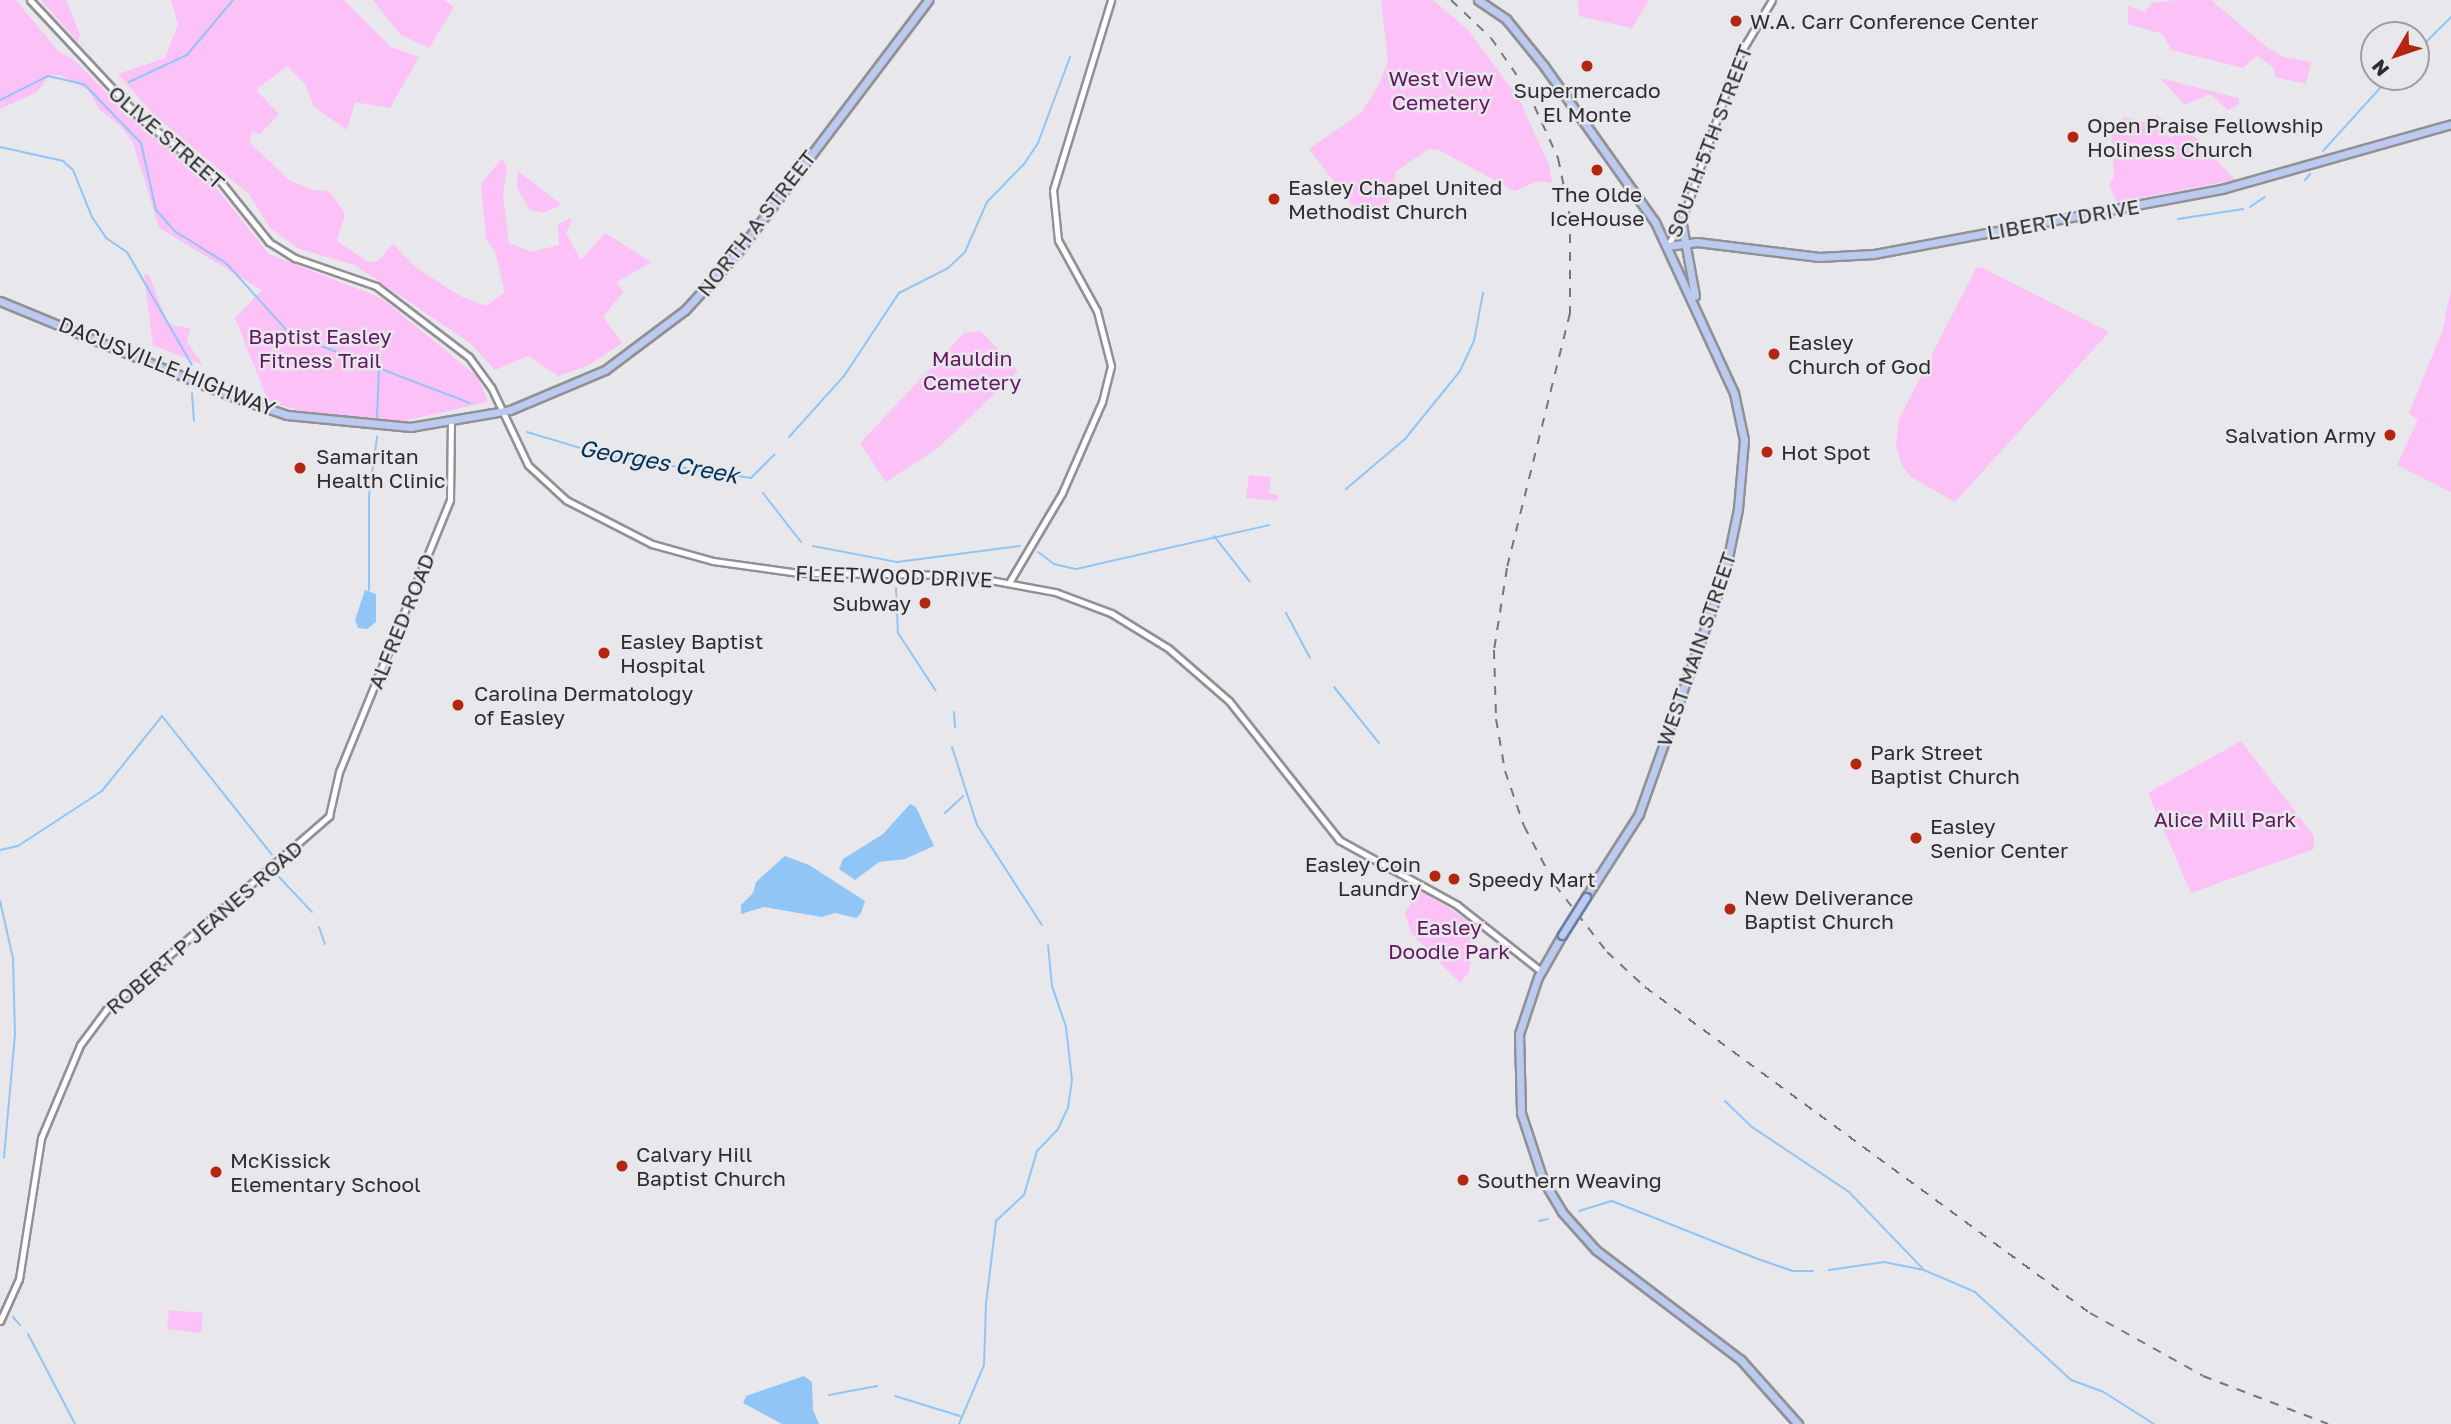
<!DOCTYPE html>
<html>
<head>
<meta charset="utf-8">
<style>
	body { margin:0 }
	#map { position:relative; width:2451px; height:1424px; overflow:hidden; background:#e7e7ec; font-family:"Golos Text",sans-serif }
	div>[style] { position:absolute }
	.green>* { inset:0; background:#fcc1f6 }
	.water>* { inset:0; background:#91c5f5 }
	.stream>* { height:2px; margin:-1px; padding:0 1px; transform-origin:1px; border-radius:1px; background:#91c5f5 }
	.roads { filter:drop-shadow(2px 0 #909095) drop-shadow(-2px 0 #909095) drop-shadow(0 2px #909095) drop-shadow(0 -2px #909095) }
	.minor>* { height:5px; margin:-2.5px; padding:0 2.5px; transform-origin:2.5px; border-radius:2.5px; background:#fff }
	.major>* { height:7px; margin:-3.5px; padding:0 3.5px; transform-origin:3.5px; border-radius:3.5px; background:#bccaef }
	.rail>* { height:2px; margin-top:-1px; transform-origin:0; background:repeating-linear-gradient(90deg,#767679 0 9px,transparent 0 18px) }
	.bridges { filter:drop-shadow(2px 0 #6d7ca5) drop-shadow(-2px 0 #6d7ca5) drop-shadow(0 2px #6d7ca5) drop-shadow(0 -2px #6d7ca5) }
	.major-bridge>* { height:7px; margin:-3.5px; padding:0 3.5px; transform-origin:3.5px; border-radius:3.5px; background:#bccaef }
	.dots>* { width:19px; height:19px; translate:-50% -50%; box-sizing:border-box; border:4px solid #e7e7ec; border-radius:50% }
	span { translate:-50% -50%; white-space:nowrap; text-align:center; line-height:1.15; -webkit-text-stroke:5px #e7e7ec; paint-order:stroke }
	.poi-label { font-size:21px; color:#2d2d2f }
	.left { translate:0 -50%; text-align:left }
	.right { translate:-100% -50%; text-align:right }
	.park-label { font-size:21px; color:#631760 }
	.street-label { font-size:21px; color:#2d2d2f }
	.water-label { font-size:23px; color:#003257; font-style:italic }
	.north { position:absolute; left:2360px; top:21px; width:70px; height:70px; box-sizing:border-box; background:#e7e7ec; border:2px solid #9d9da0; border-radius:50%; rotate:231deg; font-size:19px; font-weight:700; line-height:28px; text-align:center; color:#2d2d2f }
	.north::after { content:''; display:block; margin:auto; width:24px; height:32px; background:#b3260f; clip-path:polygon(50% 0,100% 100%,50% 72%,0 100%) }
</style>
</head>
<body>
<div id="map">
	<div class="green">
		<div style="clip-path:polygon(0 0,16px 0,59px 52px,73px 59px,142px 128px,204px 173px,269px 254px,381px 298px,478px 377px,488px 402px,399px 422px,303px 412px,268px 401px,235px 318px,262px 290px,159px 228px,133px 142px,120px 126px,100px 110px,88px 90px,60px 75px,50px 75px,37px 92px,0 109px)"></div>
		<div style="clip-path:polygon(41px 0,66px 0,80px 35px,78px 42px)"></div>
		<div style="clip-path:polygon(171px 0,344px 0,391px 47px,419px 57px,390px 108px,355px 102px,347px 130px,314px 107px,305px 84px,287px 66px,256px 90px,279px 114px,260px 134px,252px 132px,249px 142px,289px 180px,311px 190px,329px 191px,345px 214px,337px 241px,368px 262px,378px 261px,393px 244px,415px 267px,460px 296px,486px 306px,505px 292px,495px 252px,486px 238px,481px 184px,502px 158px,507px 168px,503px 194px,509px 243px,532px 252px,559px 245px,558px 224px,569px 219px,572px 220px,566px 233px,581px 260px,605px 233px,651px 262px,617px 282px,623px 292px,603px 317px,622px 343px,589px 365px,558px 376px,528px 356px,495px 370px,470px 343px,355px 265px,297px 248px,270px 228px,249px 194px,154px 115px,118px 74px,165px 58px,178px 24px)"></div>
		<div style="clip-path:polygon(373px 0,444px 0,454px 7px,429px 48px,401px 35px)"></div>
		<div style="clip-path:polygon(1381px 0,1433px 0,1468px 30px,1518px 97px,1549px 165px,1552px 183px,1538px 181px,1515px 191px,1439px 150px,1429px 149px,1396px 171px,1388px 208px,1352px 205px,1309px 149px,1362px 112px,1380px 83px,1388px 60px)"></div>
		<div style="clip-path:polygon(1578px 0,1649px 0,1632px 28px,1579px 16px)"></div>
		<div style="clip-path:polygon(2175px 0,2211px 0,2268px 48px,2284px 57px,2311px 62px,2306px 84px,2275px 77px,2274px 68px,2257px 55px,2243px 68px,2171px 50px,2163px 34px,2128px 24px,2128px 6px,2145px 12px,2152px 3px)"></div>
		<div style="clip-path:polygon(2160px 78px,2238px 98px,2239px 104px,2228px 110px,2210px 94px,2185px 105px)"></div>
		<div style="clip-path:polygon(2157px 116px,2164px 120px,2158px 126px,2171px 138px,2185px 126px,2235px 180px,2117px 202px,2109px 185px,2114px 177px,2111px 128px,2125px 117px,2146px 123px)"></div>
		<div style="clip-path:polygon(518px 171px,562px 205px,543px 213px,530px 210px,517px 188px)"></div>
		<div style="clip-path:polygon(1981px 267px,2109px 332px,1955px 502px,1911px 477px,1902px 466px,1896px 445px,1899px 419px,1976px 268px)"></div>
		<div style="clip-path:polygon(144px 274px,149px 275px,166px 319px,173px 326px,190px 328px,187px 342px,203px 365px,153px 345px)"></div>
		<div style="clip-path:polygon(2451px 290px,2451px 492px,2397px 465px,2418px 420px,2409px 413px,2442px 332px)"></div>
		<div style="clip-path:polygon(981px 331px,1018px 371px,938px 448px,886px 482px,860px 443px,964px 333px)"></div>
		<div style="clip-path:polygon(1249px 475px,1271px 477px,1269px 493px,1278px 495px,1277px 501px,1246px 498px)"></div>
		<div style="clip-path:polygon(2241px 741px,2314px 836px,2314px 849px,2191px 893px,2148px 793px)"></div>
		<div style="clip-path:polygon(1421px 890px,1475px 925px,1469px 972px,1460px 983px,1411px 933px,1405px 912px)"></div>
		<div style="clip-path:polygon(169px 1310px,203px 1313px,201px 1333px,167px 1329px)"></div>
	</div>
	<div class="water">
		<div style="clip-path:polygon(365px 590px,376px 594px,376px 622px,367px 629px,358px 628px,355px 620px)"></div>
		<div style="clip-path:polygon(910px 804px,916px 807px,934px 846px,905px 859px,879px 862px,855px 880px,839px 869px,843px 859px,883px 834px)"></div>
		<div style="clip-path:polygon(785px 856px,809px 865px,865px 901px,861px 913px,856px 918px,835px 913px,822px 917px,764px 907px,741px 914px,741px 905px,753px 893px,756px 882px)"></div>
		<div style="clip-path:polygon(804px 1376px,812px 1382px,813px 1410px,819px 1424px,782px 1424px,743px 1403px,746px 1396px)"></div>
	</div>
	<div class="stream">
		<div style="left:2416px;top:52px;width:49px;rotate:-45deg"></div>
		<div style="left:129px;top:82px;width:64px;rotate:-25deg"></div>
		<div style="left:187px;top:55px;width:72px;rotate:-50.1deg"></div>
		<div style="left:0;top:100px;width:54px;rotate:-26.6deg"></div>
		<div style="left:48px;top:76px;width:37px;rotate:13deg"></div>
		<div style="left:84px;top:84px;width:82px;rotate:46deg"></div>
		<div style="left:141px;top:143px;width:69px;rotate:77.4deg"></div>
		<div style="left:156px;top:210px;width:30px;rotate:48deg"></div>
		<div style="left:176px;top:232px;width:59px;rotate:31.8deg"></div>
		<div style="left:226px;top:263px;width:96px;rotate:48deg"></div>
		<div style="left:290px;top:334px;width:193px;rotate:21deg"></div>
		<div style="left:0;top:147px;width:65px;rotate:12.5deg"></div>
		<div style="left:63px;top:161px;width:13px;rotate:42deg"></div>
		<div style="left:73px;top:170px;width:51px;rotate:68deg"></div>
		<div style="left:92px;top:217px;width:25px;rotate:56deg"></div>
		<div style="left:106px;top:238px;width:25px;rotate:34deg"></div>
		<div style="left:127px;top:252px;width:130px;rotate:60.1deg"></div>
		<div style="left:2323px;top:151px;width:100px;rotate:-47.8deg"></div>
		<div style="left:2305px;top:180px;width:8px;rotate:-50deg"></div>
		<div style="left:2250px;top:207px;width:18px;rotate:-34deg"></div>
		<div style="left:2178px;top:219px;width:66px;rotate:-8.7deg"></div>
		<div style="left:192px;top:393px;width:28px;rotate:86deg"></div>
		<div style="left:377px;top:417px;width:49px;rotate:-87.7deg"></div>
		<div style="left:527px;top:432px;width:84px;rotate:16.7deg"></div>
		<div style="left:607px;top:456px;width:146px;rotate:8.7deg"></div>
		<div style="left:751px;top:478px;width:33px;rotate:-45deg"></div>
		<div style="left:789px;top:437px;width:82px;rotate:-48deg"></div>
		<div style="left:844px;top:376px;width:100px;rotate:-56.5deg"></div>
		<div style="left:899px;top:293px;width:55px;rotate:-27deg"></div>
		<div style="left:948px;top:268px;width:23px;rotate:-43deg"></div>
		<div style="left:965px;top:252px;width:55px;rotate:-66.3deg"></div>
		<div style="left:987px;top:202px;width:53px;rotate:-45.8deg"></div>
		<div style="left:1024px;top:164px;width:25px;rotate:-56deg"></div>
		<div style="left:1038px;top:143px;width:92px;rotate:-69.6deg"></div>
		<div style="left:1346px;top:489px;width:77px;rotate:-40.3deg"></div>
		<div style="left:1405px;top:439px;width:87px;rotate:-51deg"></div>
		<div style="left:1460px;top:371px;width:33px;rotate:-65deg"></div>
		<div style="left:1474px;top:341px;width:49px;rotate:-79.4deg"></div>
		<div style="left:763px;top:493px;width:62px;rotate:52.2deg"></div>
		<div style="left:1214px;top:536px;width:58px;rotate:52deg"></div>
		<div style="left:813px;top:546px;width:86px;rotate:10.8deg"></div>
		<div style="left:897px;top:562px;width:124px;rotate:-7.4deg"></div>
		<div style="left:1038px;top:552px;width:20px;rotate:37deg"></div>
		<div style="left:1054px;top:564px;width:23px;rotate:13deg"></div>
		<div style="left:1076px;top:569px;width:198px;rotate:-12.8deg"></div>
		<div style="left:896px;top:588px;width:45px;rotate:87.5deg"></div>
		<div style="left:898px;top:633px;width:69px;rotate:56.8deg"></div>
		<div style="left:369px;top:590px;width:94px;rotate:-90deg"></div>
		<div style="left:369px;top:496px;width:60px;rotate:-82.3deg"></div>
		<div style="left:1286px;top:613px;width:51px;rotate:61.9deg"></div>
		<div style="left:1334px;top:687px;width:72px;rotate:51.2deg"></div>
		<div style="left:954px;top:712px;width:15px;rotate:86deg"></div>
		<div style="left:952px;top:747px;width:82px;rotate:72.2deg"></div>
		<div style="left:977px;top:825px;width:119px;rotate:57deg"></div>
		<div style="left:945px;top:813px;width:25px;rotate:-43deg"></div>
		<div style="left:0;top:850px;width:18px;rotate:-13deg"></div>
		<div style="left:18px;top:846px;width:100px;rotate:-33.2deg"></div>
		<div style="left:102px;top:791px;width:96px;rotate:-51.3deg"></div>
		<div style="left:162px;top:716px;width:177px;rotate:51.6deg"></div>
		<div style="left:279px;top:877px;width:48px;rotate:46.7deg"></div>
		<div style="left:0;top:901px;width:58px;rotate:77.2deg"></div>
		<div style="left:13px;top:958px;width:76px;rotate:88.5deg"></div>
		<div style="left:15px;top:1034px;width:124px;rotate:95.1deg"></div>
		<div style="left:319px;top:927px;width:18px;rotate:71deg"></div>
		<div style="left:1725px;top:1101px;width:37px;rotate:44deg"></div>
		<div style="left:1752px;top:1127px;width:117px;rotate:33.8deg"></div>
		<div style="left:1849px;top:1192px;width:107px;rotate:46.1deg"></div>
		<div style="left:1579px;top:1211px;width:34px;rotate:-17deg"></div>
		<div style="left:1612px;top:1201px;width:157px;rotate:21.7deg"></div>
		<div style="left:1758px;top:1259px;width:36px;rotate:19deg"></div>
		<div style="left:1792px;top:1271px;width:21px"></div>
		<div style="left:1539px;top:1221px;width:9px;rotate:-13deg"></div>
		<div style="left:1829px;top:1270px;width:56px;rotate:-8.3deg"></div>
		<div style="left:1884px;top:1262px;width:41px;rotate:11.3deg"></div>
		<div style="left:1924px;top:1270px;width:56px;rotate:23.3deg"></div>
		<div style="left:1975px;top:1292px;width:130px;rotate:42.5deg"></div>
		<div style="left:2071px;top:1380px;width:33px;rotate:20deg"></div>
		<div style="left:2102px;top:1391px;width:62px;rotate:32.4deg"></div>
		<div style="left:13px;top:1317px;width:11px;rotate:49deg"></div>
		<div style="left:28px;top:1334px;width:102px;rotate:62.4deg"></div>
		<div style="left:829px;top:1395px;width:49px;rotate:-10.6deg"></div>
		<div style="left:895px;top:1396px;width:68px;rotate:17.1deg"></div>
		<div style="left:959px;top:1424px;width:64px;rotate:-67deg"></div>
		<div style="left:984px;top:1365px;width:61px;rotate:-88.1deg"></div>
		<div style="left:986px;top:1304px;width:84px;rotate:-83.1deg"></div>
		<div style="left:996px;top:1221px;width:38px;rotate:-43deg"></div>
		<div style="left:1024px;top:1195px;width:46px;rotate:-73.5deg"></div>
		<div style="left:1037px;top:1151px;width:30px;rotate:-46deg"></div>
		<div style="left:1058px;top:1129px;width:23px;rotate:-65deg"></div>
		<div style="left:1068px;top:1108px;width:28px;rotate:-82deg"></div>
		<div style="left:1072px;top:1080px;width:53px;rotate:-96.5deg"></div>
		<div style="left:1066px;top:1027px;width:43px;rotate:-108.9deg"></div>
		<div style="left:1052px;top:986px;width:41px;rotate:-95.6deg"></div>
	</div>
	<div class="roads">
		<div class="minor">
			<div style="left:30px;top:0;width:158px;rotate:47deg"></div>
			<div style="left:138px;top:116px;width:106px;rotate:38.5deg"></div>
			<div style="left:221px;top:182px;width:77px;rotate:51.3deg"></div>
			<div style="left:269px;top:242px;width:31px;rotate:32deg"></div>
			<div style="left:295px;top:258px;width:86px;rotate:19.1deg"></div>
			<div style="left:376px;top:286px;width:117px;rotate:37.4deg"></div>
			<div style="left:469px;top:357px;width:37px;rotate:54deg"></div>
			<div style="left:491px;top:387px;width:86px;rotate:64.6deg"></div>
			<div style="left:528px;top:465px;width:52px;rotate:42.6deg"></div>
			<div style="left:566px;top:500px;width:97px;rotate:27.1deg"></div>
			<div style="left:652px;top:544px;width:63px;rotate:15.6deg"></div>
			<div style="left:713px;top:561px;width:87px;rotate:7.9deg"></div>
			<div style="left:799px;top:573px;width:164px;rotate:0.7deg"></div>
			<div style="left:963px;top:575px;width:94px;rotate:10.5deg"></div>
			<div style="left:1055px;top:592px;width:60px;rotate:20.6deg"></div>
			<div style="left:1111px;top:613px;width:67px;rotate:31.6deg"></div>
			<div style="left:1168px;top:648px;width:81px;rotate:41deg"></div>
			<div style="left:1229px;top:701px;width:177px;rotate:51.6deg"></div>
			<div style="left:1339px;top:840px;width:135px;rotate:28.8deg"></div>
			<div style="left:1457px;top:905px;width:107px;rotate:38.2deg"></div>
			<div style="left:1668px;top:246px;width:47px;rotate:-65.1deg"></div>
			<div style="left:1688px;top:203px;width:154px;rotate:-71.1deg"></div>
			<div style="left:1738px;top:57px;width:66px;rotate:-59.2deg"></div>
			<div style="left:1010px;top:581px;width:102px;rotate:-59.4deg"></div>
			<div style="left:1062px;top:493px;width:99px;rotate:-66.3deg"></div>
			<div style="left:1102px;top:402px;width:37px;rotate:-76deg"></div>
			<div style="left:1111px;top:366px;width:57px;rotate:-104.3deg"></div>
			<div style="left:1097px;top:311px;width:81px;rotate:-118.8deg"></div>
			<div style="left:1058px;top:240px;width:50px;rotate:-95.7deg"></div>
			<div style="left:1053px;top:190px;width:199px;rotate:-73deg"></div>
			<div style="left:0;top:1321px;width:46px;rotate:-65.7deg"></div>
			<div style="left:19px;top:1279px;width:143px;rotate:-81.1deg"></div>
			<div style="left:41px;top:1138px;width:101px;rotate:-67.2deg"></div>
			<div style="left:80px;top:1045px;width:44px;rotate:-53.4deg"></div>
			<div style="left:106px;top:1010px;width:296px;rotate:-41deg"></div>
			<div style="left:329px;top:816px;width:45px;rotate:-77.2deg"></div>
			<div style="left:339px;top:772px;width:294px;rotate:-67.8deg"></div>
			<div style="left:450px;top:500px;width:78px;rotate:-89.3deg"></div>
		</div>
		<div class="major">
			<div style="left:1478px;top:0;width:34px;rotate:34deg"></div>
			<div style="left:1506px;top:19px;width:60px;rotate:51deg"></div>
			<div style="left:1544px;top:66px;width:191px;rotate:54.6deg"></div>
			<div style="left:1655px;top:222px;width:188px;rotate:65.2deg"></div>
			<div style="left:1734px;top:393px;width:48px;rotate:78deg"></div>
			<div style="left:1744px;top:440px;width:69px;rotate:95deg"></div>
			<div style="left:1738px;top:509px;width:64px;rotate:101.7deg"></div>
			<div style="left:1725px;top:572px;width:257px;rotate:109.6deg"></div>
			<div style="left:1639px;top:814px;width:98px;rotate:122.6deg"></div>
			<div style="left:1681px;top:219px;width:78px;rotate:79.7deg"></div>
			<div style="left:1668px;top:246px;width:29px;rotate:-8deg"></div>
			<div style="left:1697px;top:242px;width:123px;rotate:7deg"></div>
			<div style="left:1819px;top:257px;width:55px;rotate:-3.1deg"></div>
			<div style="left:1874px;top:254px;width:354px;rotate:-10.6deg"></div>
			<div style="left:2222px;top:189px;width:238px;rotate:-15.8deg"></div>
			<div style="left:0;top:301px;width:247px;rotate:22.4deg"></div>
			<div style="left:228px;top:395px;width:62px;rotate:18.7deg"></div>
			<div style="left:287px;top:415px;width:124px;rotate:5.6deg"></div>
			<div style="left:410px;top:427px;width:101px;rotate:-9.6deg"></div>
			<div style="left:510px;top:410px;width:103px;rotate:-22.8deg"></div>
			<div style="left:605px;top:370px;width:100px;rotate:-36.9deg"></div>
			<div style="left:685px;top:310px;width:77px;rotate:-47.6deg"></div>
			<div style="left:737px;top:253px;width:317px;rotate:-52.9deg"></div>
			<div style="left:1562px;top:935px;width:48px;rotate:119.7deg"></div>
			<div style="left:1538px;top:977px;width:60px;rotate:108.4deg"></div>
			<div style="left:1519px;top:1034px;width:79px;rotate:88.5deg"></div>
			<div style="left:1521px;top:1113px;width:71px;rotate:71.8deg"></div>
			<div style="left:1543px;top:1180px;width:37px;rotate:59deg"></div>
			<div style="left:1562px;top:1212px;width:51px;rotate:48.2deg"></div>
			<div style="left:1596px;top:1250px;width:182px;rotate:37.2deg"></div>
			<div style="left:1741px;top:1360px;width:86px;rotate:48.3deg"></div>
		</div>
	</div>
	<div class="rail">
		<div style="left:1451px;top:0;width:55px;rotate:43.5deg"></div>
		<div style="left:1491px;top:38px;width:63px;rotate:55.3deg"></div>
		<div style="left:1527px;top:90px;width:75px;rotate:65.5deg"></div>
		<div style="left:1558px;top:158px;width:59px;rotate:78.3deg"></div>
		<div style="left:1570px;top:216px;width:97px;rotate:90deg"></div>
		<div style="left:1570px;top:313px;width:263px;rotate:103.9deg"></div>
		<div style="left:1507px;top:568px;width:83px;rotate:99deg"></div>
		<div style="left:1494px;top:650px;width:69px;rotate:88.3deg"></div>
		<div style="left:1496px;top:719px;width:53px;rotate:80.2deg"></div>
		<div style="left:1505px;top:771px;width:58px;rotate:70.9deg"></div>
		<div style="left:1524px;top:826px;width:67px;rotate:62.3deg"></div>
		<div style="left:1555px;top:885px;width:85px;rotate:52.2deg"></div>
		<div style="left:1607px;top:952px;width:52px;rotate:42.6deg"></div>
		<div style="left:1645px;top:987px;width:552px;rotate:36.23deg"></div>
		<div style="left:2090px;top:1313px;width:129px;rotate:29.1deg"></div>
		<div style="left:2203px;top:1376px;width:134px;rotate:21deg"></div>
	</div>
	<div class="bridges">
		<div class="major-bridge">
			<div style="left:1562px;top:935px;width:45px;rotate:-57.7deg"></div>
		</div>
	</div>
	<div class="dots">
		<div style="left:1736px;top:21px;background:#b3260f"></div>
		<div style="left:1587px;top:66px;background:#b3260f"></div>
		<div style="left:2073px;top:137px;background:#b3260f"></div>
		<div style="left:1597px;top:170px;background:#b3260f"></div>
		<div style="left:1274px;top:199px;background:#b3260f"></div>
		<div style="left:1774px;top:354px;background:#b3260f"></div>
		<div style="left:2390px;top:435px;background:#b3260f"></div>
		<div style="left:1767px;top:452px;background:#b3260f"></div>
		<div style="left:300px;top:468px;background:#b3260f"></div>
		<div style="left:925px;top:603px;background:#b3260f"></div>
		<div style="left:604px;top:653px;background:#b3260f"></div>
		<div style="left:458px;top:705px;background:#b3260f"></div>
		<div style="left:1856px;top:764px;background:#b3260f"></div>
		<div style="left:1916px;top:838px;background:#b3260f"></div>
		<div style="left:1435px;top:876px;background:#b3260f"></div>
		<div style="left:1454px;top:879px;background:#b3260f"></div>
		<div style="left:1730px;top:909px;background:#b3260f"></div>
		<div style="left:622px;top:1166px;background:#b3260f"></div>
		<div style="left:216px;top:1172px;background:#b3260f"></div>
		<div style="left:1463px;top:1180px;background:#b3260f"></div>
	</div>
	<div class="poi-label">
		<span class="left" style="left:1750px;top:21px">W.A. Carr Conference Center</span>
		<span style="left:1587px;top:102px">Supermercado<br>El Monte</span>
		<span class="left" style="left:2087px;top:137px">Open Praise Fellowship<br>Holiness Church</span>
		<span class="left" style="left:1288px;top:199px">Easley Chapel United<br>Methodist Church</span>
		<span style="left:1597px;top:206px">The Olde<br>IceHouse</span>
		<span class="left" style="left:1788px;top:354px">Easley<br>Church of God</span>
		<span class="right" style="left:2376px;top:435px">Salvation Army</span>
		<span class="left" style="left:1781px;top:452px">Hot Spot</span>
		<span class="left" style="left:316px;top:468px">Samaritan<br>Health Clinic</span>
		<span class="right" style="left:911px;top:603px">Subway</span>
		<span class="left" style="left:620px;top:653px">Easley Baptist<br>Hospital</span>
		<span class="left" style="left:474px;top:705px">Carolina Dermatology<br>of Easley</span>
		<span class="left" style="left:1870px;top:764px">Park Street<br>Baptist Church</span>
		<span class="left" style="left:1930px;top:838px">Easley<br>Senior Center</span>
		<span class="right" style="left:1421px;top:876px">Easley Coin<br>Laundry</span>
		<span class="left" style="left:1468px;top:879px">Speedy Mart</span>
		<span class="left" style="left:1744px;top:909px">New Deliverance<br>Baptist Church</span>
		<span class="left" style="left:636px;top:1166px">Calvary Hill<br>Baptist Church</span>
		<span class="left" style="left:230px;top:1172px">McKissick<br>Elementary School</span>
		<span class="left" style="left:1477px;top:1180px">Southern Weaving</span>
	</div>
	<div class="park-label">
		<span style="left:1441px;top:90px">West View<br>Cemetery</span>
		<span style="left:320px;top:348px">Baptist Easley<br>Fitness Trail</span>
		<span style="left:972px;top:370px">Mauldin<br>Cemetery</span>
		<span style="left:2225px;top:819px">Alice Mill Park</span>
		<span style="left:1449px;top:939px">Easley<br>Doodle Park</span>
	</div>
	<div class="street-label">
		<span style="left:167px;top:137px;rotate:41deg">OLIVE STREET</span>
		<span style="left:1709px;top:141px;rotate:-69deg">SOUTH 5TH STREET</span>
		<span style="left:2063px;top:219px;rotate:-10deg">LIBERTY DRIVE</span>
		<span style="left:756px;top:223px;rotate:-52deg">NORTH A STREET</span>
		<span style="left:167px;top:366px;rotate:22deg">DACUSVILLE HIGHWAY</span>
		<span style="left:894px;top:576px;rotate:2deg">FLEETWOOD DRIVE</span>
		<span style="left:401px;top:621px;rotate:-68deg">ALFRED ROAD</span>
		<span style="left:1696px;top:649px;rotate:-71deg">WEST MAIN STREET</span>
		<span style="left:204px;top:927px;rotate:-41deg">ROBERT P JEANES ROAD</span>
	</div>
	<div class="water-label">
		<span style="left:659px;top:461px;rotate:10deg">Georges Creek</span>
	</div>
	<div class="north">N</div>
</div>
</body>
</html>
